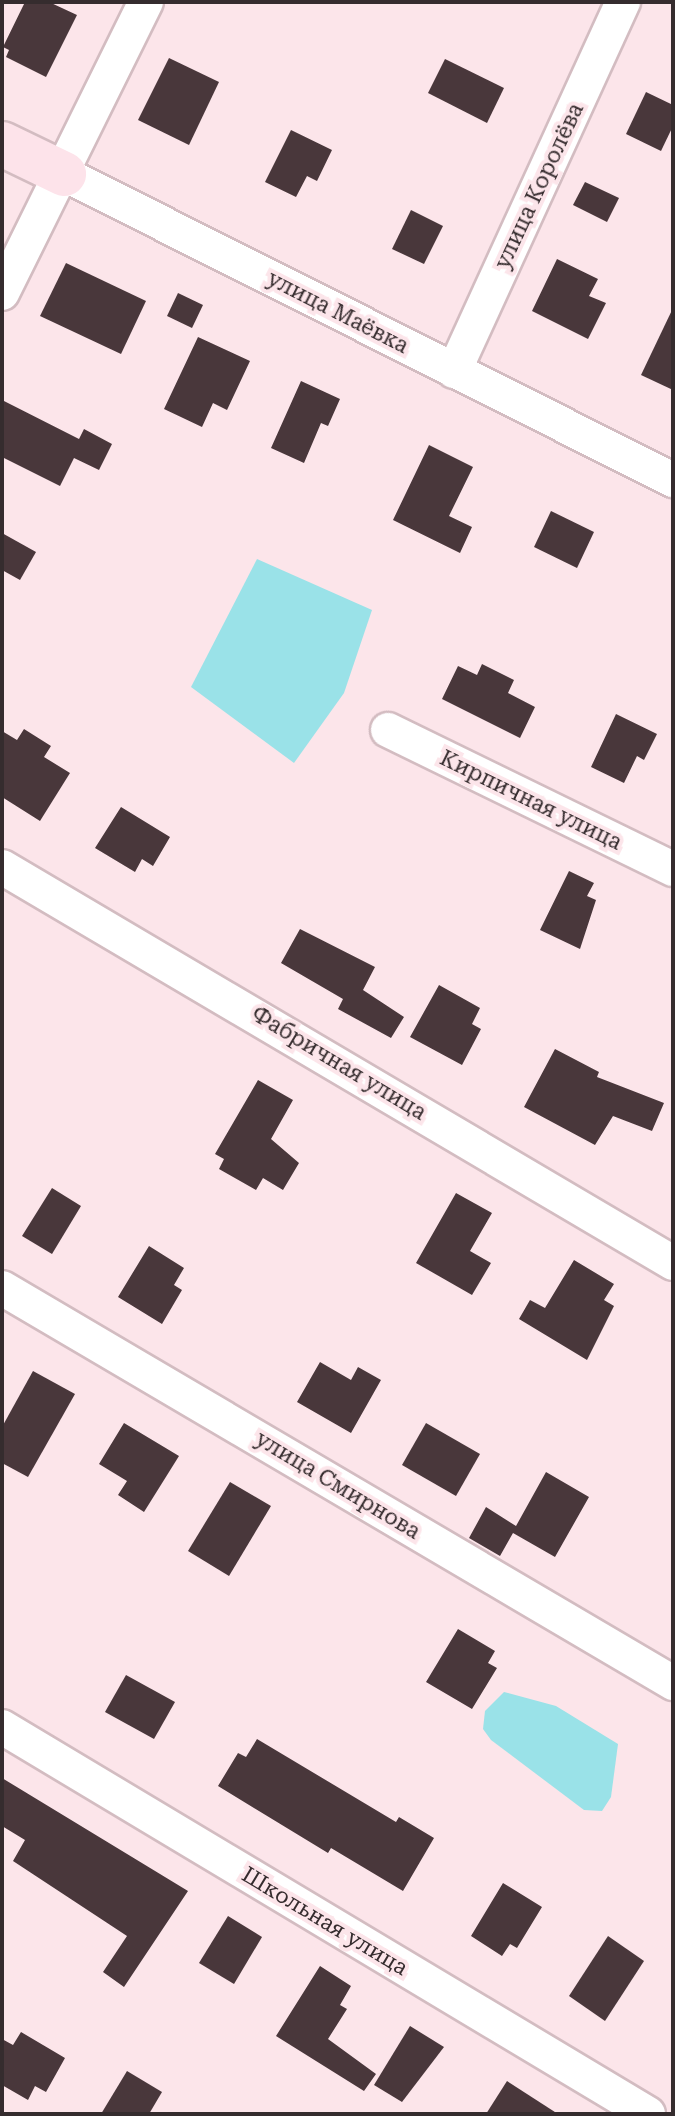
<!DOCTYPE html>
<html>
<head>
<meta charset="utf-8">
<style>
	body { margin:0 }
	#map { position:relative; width:675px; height:2116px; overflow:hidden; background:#fce5ea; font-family:"Roboto Serif",serif }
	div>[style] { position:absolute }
	.water>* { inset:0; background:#9ae2e8 }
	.building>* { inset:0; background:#49373b }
	.roads { filter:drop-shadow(2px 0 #d3bcc1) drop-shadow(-2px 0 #d3bcc1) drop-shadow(0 2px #d3bcc1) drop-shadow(0 -2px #d3bcc1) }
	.street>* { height:34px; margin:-17px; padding:0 17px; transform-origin:17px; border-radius:17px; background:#fff }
	.secondary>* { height:44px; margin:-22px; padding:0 22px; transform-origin:22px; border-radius:22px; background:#fde3ea }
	span { translate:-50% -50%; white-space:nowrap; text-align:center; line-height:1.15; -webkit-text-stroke:8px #fce5ea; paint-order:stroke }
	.street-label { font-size:22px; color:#352c2e }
	.frame { position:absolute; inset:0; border:4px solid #352c2e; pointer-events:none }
</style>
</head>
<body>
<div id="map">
	<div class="water">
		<div style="clip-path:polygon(257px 559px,372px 610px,344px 693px,294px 763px,191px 687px)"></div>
		<div style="clip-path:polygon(504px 1692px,556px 1706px,618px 1744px,611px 1797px,602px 1811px,584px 1810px,491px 1740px,483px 1729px,485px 1711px)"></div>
	</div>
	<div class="building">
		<div style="clip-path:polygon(25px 2px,49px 2px,77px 15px,46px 77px,6px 57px,9px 50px,3px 47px)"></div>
		<div style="clip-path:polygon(169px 58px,219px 82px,189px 145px,138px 120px)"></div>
		<div style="clip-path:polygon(445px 59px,504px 88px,487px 123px,428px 93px)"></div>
		<div style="clip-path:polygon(646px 92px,673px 105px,673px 126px,661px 151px,626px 134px)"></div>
		<div style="clip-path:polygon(291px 130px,332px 150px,317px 181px,307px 176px,296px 197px,265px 182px)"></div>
		<div style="clip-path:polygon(585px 182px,619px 198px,607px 222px,573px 205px)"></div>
		<div style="clip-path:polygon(411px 210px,443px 226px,424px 264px,392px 249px)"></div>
		<div style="clip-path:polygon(557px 259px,598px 279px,589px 296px,606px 303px,588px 339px,532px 311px)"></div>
		<div style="clip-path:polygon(66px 263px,146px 301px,121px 354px,40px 316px)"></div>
		<div style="clip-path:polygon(178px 293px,203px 305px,192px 328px,167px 316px)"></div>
		<div style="clip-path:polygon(673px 308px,673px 390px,641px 375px)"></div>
		<div style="clip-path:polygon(198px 337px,250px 361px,227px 410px,213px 403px,202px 427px,164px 409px)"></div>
		<div style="clip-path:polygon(301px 381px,340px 399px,328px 426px,321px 423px,304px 463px,271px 448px)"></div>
		<div style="clip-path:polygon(2px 400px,79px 439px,84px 429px,112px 444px,99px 470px,74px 458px,60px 486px,2px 457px)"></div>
		<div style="clip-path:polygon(429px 445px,473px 467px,449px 516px,472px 527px,460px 553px,393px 520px)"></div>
		<div style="clip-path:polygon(551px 511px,594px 532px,577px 568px,534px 547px)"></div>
		<div style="clip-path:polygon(2px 533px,36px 552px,20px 580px,2px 570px)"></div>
		<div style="clip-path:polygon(482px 664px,514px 680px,508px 693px,535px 707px,520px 738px,442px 699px,458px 666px,477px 675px)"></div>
		<div style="clip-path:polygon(616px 714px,657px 734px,644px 760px,637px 756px,624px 783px,591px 767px)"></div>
		<div style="clip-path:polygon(24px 729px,51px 746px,44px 757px,70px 773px,40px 821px,2px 797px,2px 731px,17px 740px)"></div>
		<div style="clip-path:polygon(121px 807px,170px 837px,153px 866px,142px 859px,135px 872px,95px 848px)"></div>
		<div style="clip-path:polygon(569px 871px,594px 883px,587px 896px,596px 900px,580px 949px,540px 930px)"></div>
		<div style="clip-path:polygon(300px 929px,375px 967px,363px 990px,404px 1017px,391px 1038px,338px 1009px,343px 999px,281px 963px)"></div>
		<div style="clip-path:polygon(439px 985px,480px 1008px,472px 1024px,481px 1029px,462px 1065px,410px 1037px)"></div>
		<div style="clip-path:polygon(555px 1049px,599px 1072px,597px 1077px,664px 1103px,652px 1131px,613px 1116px,595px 1145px,524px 1107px)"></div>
		<div style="clip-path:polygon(258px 1080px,293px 1100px,271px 1139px,299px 1163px,283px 1190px,263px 1178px,256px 1190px,219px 1169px,224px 1159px,215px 1154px)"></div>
		<div style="clip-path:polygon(52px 1188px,81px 1206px,52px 1254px,22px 1236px)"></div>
		<div style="clip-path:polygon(456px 1193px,492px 1213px,470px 1251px,491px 1263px,472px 1295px,416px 1263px)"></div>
		<div style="clip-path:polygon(149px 1246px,184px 1268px,174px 1285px,182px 1290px,162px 1324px,118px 1297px)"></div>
		<div style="clip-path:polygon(574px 1260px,614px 1284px,604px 1300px,614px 1306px,587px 1360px,519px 1319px,530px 1300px,545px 1308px)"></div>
		<div style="clip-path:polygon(320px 1362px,351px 1380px,358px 1367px,381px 1380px,351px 1433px,297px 1402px)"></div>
		<div style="clip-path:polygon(33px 1371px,75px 1394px,28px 1477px,2px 1463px,2px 1427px)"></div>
		<div style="clip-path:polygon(124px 1423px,179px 1456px,144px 1512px,118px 1495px,127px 1481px,99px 1464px)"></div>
		<div style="clip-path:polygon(426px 1423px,480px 1454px,456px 1496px,402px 1465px)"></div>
		<div style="clip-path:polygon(546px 1472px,589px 1497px,555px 1557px,513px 1533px,500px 1556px,469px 1538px,486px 1507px,516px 1526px)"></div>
		<div style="clip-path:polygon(230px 1482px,271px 1506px,229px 1576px,188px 1551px)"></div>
		<div style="clip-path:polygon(458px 1629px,495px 1651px,488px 1663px,497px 1668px,472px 1709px,426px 1682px)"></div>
		<div style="clip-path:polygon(126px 1675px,175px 1702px,154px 1739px,105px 1712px)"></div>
		<div style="clip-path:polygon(257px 1739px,396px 1822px,399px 1817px,434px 1838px,403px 1891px,331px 1848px,328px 1853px,218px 1786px,238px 1753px,246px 1757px)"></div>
		<div style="clip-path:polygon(2px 1778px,188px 1891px,124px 1987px,103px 1972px,127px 1936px,13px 1861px,25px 1840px,2px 1826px)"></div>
		<div style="clip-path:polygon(503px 1883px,542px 1907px,517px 1948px,510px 1944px,502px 1956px,471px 1936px)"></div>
		<div style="clip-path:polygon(228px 1916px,262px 1937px,234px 1984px,199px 1963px)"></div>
		<div style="clip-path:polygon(608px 1936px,644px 1961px,605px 2021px,569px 1996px)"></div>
		<div style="clip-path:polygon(320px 1966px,351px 1986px,340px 2005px,347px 2009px,328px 2039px,376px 2074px,364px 2091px,276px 2036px)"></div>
		<div style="clip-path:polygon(410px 2026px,444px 2047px,402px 2102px,374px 2085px)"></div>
		<div style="clip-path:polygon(21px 2032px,65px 2058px,46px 2092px,35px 2086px,28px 2100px,2px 2085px,2px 2039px,13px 2045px)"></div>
		<div style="clip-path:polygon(127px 2071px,162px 2092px,149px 2114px,101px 2114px)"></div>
		<div style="clip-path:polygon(507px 2081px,558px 2114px,486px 2114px)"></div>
	</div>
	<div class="roads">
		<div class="street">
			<div style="left:64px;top:174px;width:682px;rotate:26.68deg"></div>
			<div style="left:2px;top:293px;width:325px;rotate:-63.7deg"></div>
			<div style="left:454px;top:371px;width:406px;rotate:-65.4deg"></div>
			<div style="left:388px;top:730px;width:317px;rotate:26deg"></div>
			<div style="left:2px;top:867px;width:779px;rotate:30.55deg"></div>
			<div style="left:2px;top:1288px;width:779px;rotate:30.48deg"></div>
			<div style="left:2px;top:1727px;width:753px;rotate:30.92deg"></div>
		</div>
		<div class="secondary">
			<div style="left:2px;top:144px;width:69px;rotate:25.8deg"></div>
		</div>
	</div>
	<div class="street-label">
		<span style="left:539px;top:186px;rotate:-65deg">улица Королёва</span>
		<span style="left:338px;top:312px;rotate:27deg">улица Маёвка</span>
		<span style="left:531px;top:800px;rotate:26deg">Кирпичная улица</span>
		<span style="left:339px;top:1063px;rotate:31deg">Фабричная улица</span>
		<span style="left:338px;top:1485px;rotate:31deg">улица Смирнова</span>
		<span style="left:325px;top:1921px;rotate:31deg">Школьная улица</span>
	</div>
	<div class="frame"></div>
</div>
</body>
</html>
